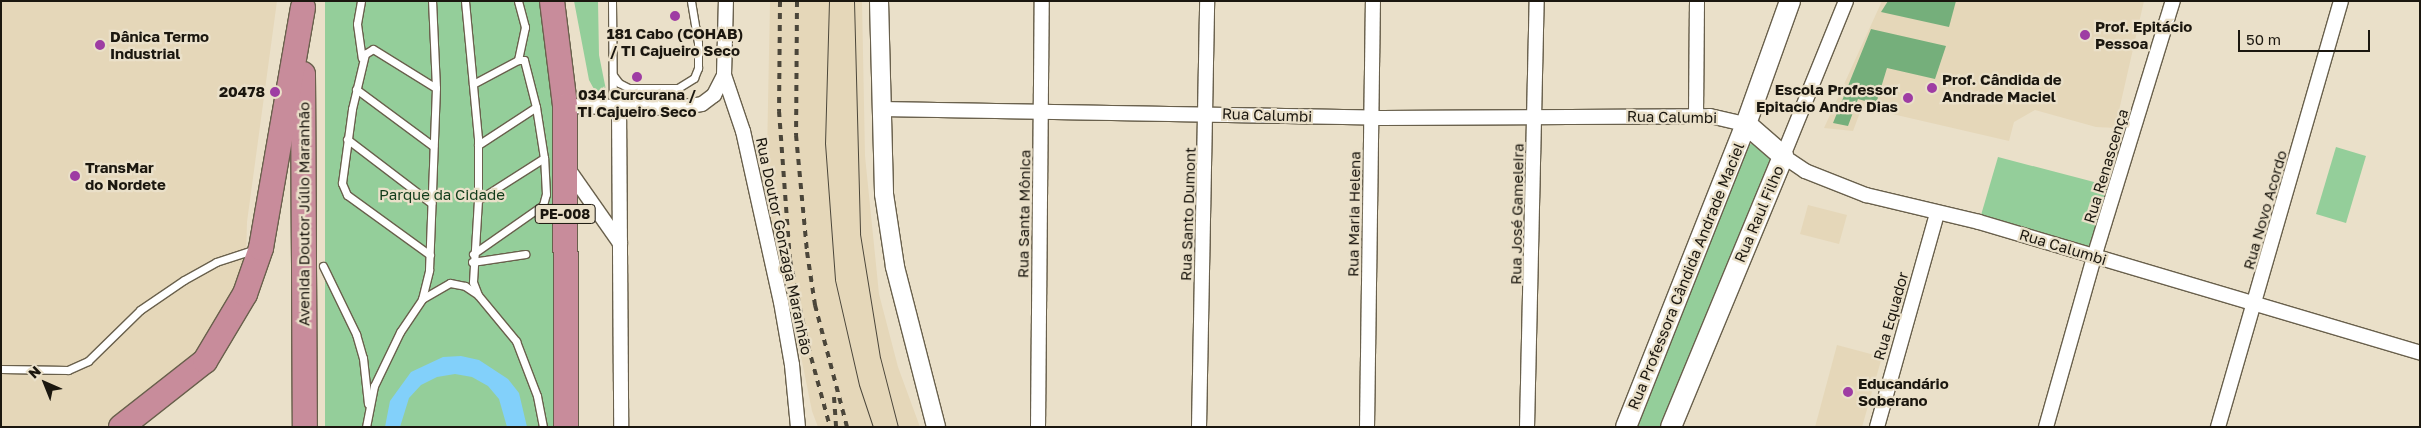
<!DOCTYPE html>
<html>
<head>
<meta charset="utf-8">
<style>
	body { margin:0 }
	#map { position:relative; width:2421px; height:428px; overflow:hidden; background:#eae0c9; font-family:"Golos Text",sans-serif }
	div>[style] { position:absolute }
	.built>* { inset:0; background:#e5d7b9 }
	.green>* { inset:0; background:#94ce9a }
	.forest>* { inset:0; background:#75af7b }
	.water>* { inset:0; background:#82d0fa }
	.roads { filter:drop-shadow(1px 0 #69604c) drop-shadow(-1px 0 #69604c) drop-shadow(0 1px #69604c) drop-shadow(0 -1px #69604c) }
	.service>* { height:7px; margin:-3.5px; padding:0 3.5px; transform-origin:3.5px; border-radius:3.5px; background:#fff }
	.minor>* { height:14px; margin:-7px; padding:0 7px; transform-origin:7px; border-radius:7px; background:#fff }
	.tertiary>* { height:18px; margin:-9px; padding:0 9px; transform-origin:9px; border-radius:9px; background:#fff }
	.secondary>* { height:20px; margin:-10px; padding:0 10px; transform-origin:10px; border-radius:10px; background:#fff }
	.trunk>* { height:24px; margin:-12px; padding:0 12px; transform-origin:12px; border-radius:12px; background:#c88c9b }
	.tram>* { height:1px; margin:-0.5px; padding:0 0.5px; transform-origin:0.5px; border-radius:0.5px; background:#4b463a }
	.rail>* { height:4px; margin-top:-2px; transform-origin:0; background:repeating-linear-gradient(90deg,#4b463a 0 6px,transparent 0 12px) }
	.dots>* { width:14px; height:14px; translate:-50% -50%; box-sizing:border-box; border:2px solid #eae0c9; border-radius:50% }
	span { translate:-50% -50%; white-space:nowrap; text-align:center; line-height:1.15; -webkit-text-stroke:4.5px #eae0c9; paint-order:stroke }
	.shield-label span { padding:1px 4px; background:#eae0c9; border:1px solid; border-radius:4px; -webkit-text-stroke-width:0 }
	.shield-label { font-size:14px; color:#1b170f; font-weight:700 }
	.poi-label { font-size:15px; color:#1b170f; font-weight:700 }
	.left { translate:0 -50%; text-align:left }
	.right { translate:-100% -50%; text-align:right }
	.street-label { font-size:15px; color:#1b170f }
	.park-label { font-size:15px; color:#113c1a }
	.frame { position:absolute; inset:0; border:2px solid #1b170f; pointer-events:none }
	.north { position:absolute; left:20px; top:358px; width:50px; height:50px; -webkit-text-stroke:4px #eae0c9; paint-order:stroke; rotate:316deg; font-size:14px; font-weight:700; line-height:20px; text-align:center; color:#1b170f }
	.north::after { content:''; display:block; margin:auto; width:18px; height:22px; background:#1b170f; clip-path:polygon(50% 0,100% 100%,50% 72%,0 100%) }
	.scale { position:absolute; left:2238px; top:30px; width:132px; height:22px; box-sizing:border-box; border:2px solid #1b170f; border-top:0; padding-left:6px; font-size:15px; line-height:18px; white-space:nowrap; color:#1b170f; -webkit-text-stroke:4px #eae0c9; paint-order:stroke }
</style>
</head>
<body>
<div id="map">
	<div class="built">
		<div style="clip-path:polygon(1px 1px,277px 1px,247px 222px,245px 294px,205px 361px,114px 427px,1px 427px)"></div>
		<div style="clip-path:polygon(770px 1px,862px 1px,865px 156px,879px 294px,898px 367px,920px 427px,818px 427px,812px 411px,786px 282px,766px 207px)"></div>
		<div style="clip-path:polygon(1882px 1px,2144px 1px,2115px 128px,2096px 127px,2035px 110px,2014px 122px,2009px 141px,1862px 107px,1853px 131px,1824px 128px)"></div>
		<div style="clip-path:polygon(1808px 205px,1847px 215px,1839px 244px,1800px 234px)"></div>
		<div style="clip-path:polygon(1837px 345px,1882px 357px,1862px 427px,1815px 427px)"></div>
	</div>
	<div class="green">
		<div style="clip-path:polygon(325px 1px,544px 1px,558px 92px,559px 427px,325px 427px)"></div>
		<div style="clip-path:polygon(574px 1px,598px 1px,599px 55px,607px 95px,595px 91px,589px 80px)"></div>
		<div style="clip-path:polygon(1764px 142px,1780px 163px,1671px 427px,1626px 427px,1739px 146px)"></div>
		<div style="clip-path:polygon(2336px 147px,2366px 156px,2346px 223px,2316px 214px)"></div>
		<div style="clip-path:polygon(1998px 157px,2117px 188px,2094px 257px,1979px 222px)"></div>
	</div>
	<div class="forest">
		<div style="clip-path:polygon(1888px 1px,1956px 1px,1949px 27px,1881px 12px)"></div>
		<div style="clip-path:polygon(1871px 29px,1946px 46px,1935px 79px,1887px 68px,1876px 104px,1858px 99px,1848px 126px,1833px 123px)"></div>
	</div>
	<div class="water">
		<div style="clip-path:polygon(461px 356px,479px 360px,508px 379px,519px 393px,527px 427px,507px 427px,499px 399px,488px 386px,472px 377px,455px 374px,437px 377px,421px 385px,409px 398px,400px 427px,385px 427px,390px 401px,411px 372px,443px 357px)"></div>
	</div>
	<div class="roads">
		<div class="service">
			<div style="left:361px;top:1px;width:23px;rotate:100deg"></div>
			<div style="left:357px;top:24px;width:34px;rotate:82deg"></div>
			<div style="left:465px;top:1px;width:138px;rotate:84.6deg"></div>
			<div style="left:478px;top:138px;width:62px;rotate:90deg"></div>
			<div style="left:478px;top:200px;width:82px;rotate:93.5deg"></div>
			<div style="left:473px;top:282px;width:14px;rotate:69deg"></div>
			<div style="left:478px;top:295px;width:60px;rotate:50.4deg"></div>
			<div style="left:516px;top:341px;width:59px;rotate:69.1deg"></div>
			<div style="left:537px;top:396px;width:32px;rotate:79deg"></div>
			<div style="left:518px;top:1px;width:27px;rotate:75deg"></div>
			<div style="left:525px;top:27px;width:34px;rotate:102deg"></div>
			<div style="left:612px;top:1px;width:106px;rotate:89.5deg"></div>
			<div style="left:613px;top:75px;width:10px;rotate:53deg"></div>
			<div style="left:619px;top:83px;width:11px;rotate:27deg"></div>
			<div style="left:629px;top:88px;width:49px"></div>
			<div style="left:678px;top:88px;width:19px;rotate:-32deg"></div>
			<div style="left:694px;top:78px;width:11px;rotate:-68deg"></div>
			<div style="left:698px;top:68px;width:25px;rotate:-90deg"></div>
			<div style="left:698px;top:43px;width:43px;rotate:-99.5deg"></div>
			<div style="left:473px;top:84px;width:51px;rotate:-28.1deg"></div>
			<div style="left:518px;top:60px;width:6px"></div>
			<div style="left:524px;top:60px;width:49px;rotate:75.7deg"></div>
			<div style="left:356px;top:89px;width:96px;rotate:36.5deg"></div>
			<div style="left:347px;top:139px;width:106px;rotate:37.3deg"></div>
			<div style="left:478px;top:145px;width:69px;rotate:-33.2deg"></div>
			<div style="left:536px;top:107px;width:52px;rotate:81.1deg"></div>
			<div style="left:473px;top:254px;width:85px;rotate:-35deg"></div>
			<div style="left:543px;top:205px;width:11px;rotate:-75deg"></div>
			<div style="left:546px;top:194px;width:36px;rotate:-93deg"></div>
			<div style="left:544px;top:158px;width:78px;rotate:147.5deg"></div>
			<div style="left:430px;top:255px;width:102px;rotate:-144.1deg"></div>
			<div style="left:347px;top:195px;width:13px;rotate:-113deg"></div>
			<div style="left:342px;top:183px;width:75px;rotate:-82.3deg"></div>
			<div style="left:352px;top:109px;width:57px;rotate:-76.7deg"></div>
			<div style="left:365px;top:54px;width:9px;rotate:-32deg"></div>
			<div style="left:373px;top:49px;width:74px;rotate:31.8deg"></div>
			<div style="left:472px;top:262px;width:54px;rotate:-8.6deg"></div>
			<div style="left:323px;top:266px;width:76px;rotate:64.1deg"></div>
			<div style="left:356px;top:334px;width:25px;rotate:74deg"></div>
			<div style="left:363px;top:358px;width:46px;rotate:83.8deg"></div>
			<div style="left:422px;top:299px;width:32px;rotate:-30deg"></div>
			<div style="left:450px;top:283px;width:15px;rotate:11deg"></div>
			<div style="left:465px;top:286px;width:14px;rotate:34deg"></div>
			<div style="left:1px;top:369px;width:67px;rotate:0.9deg"></div>
			<div style="left:68px;top:370px;width:22px;rotate:-24deg"></div>
			<div style="left:88px;top:361px;width:73px;rotate:-44.4deg"></div>
			<div style="left:140px;top:310px;width:53px;rotate:-34.3deg"></div>
			<div style="left:184px;top:280px;width:37px;rotate:-29deg"></div>
			<div style="left:216px;top:262px;width:40px;rotate:-18deg"></div>
			<div style="left:366px;top:427px;width:42px;rotate:-79deg"></div>
			<div style="left:374px;top:386px;width:60px;rotate:-64.3deg"></div>
			<div style="left:400px;top:332px;width:40px;rotate:-56deg"></div>
			<div style="left:422px;top:299px;width:30px;rotate:-76deg"></div>
			<div style="left:429px;top:270px;width:182px;rotate:-87.8deg"></div>
			<div style="left:436px;top:88px;width:87px;rotate:-92.6deg"></div>
		</div>
		<div class="minor">
			<div style="left:1846px;top:1px;width:167px;rotate:112.1deg"></div>
			<div style="left:1783px;top:156px;width:27px;rotate:34deg"></div>
			<div style="left:1805px;top:171px;width:66px;rotate:21.5deg"></div>
			<div style="left:1866px;top:195px;width:116px;rotate:13.4deg"></div>
			<div style="left:1979px;top:222px;width:460px;rotate:16.5deg"></div>
			<div style="left:724px;top:75px;width:59px;rotate:71.3deg"></div>
			<div style="left:743px;top:131px;width:175px;rotate:77.5deg"></div>
			<div style="left:781px;top:302px;width:64px;rotate:80.1deg"></div>
			<div style="left:792px;top:365px;width:62px;rotate:84.5deg"></div>
			<div style="left:565px;top:106px;width:112px;rotate:1deg"></div>
			<div style="left:677px;top:108px;width:25px;rotate:-9deg"></div>
			<div style="left:702px;top:104px;width:15px;rotate:-37deg"></div>
			<div style="left:714px;top:95px;width:22px;rotate:-63deg"></div>
			<div style="left:724px;top:75px;width:74px;rotate:-88.5deg"></div>
			<div style="left:619px;top:107px;width:320px;rotate:89.6deg"></div>
			<div style="left:880px;top:109px;width:492px;rotate:1deg"></div>
			<div style="left:1372px;top:118px;width:338px;rotate:-0.3deg"></div>
			<div style="left:1710px;top:116px;width:37px;rotate:13deg"></div>
			<div style="left:1696px;top:116px;width:115px;rotate:-89.5deg"></div>
			<div style="left:566px;top:166px;width:94px;rotate:55deg"></div>
			<div style="left:1038px;top:427px;width:426px;rotate:-89.5deg"></div>
			<div style="left:1199px;top:427px;width:426px;rotate:-88.9deg"></div>
			<div style="left:1367px;top:427px;width:426px;rotate:-89.2deg"></div>
			<div style="left:1527px;top:427px;width:426px;rotate:-88.7deg"></div>
			<div style="left:1877px;top:427px;width:222px;rotate:-74.3deg"></div>
			<div style="left:2046px;top:427px;width:177px;rotate:-74.2deg"></div>
			<div style="left:2094px;top:257px;width:268px;rotate:-72.9deg"></div>
			<div style="left:2218px;top:427px;width:443px;rotate:-73.9deg"></div>
		</div>
		<div class="tertiary">
			<div style="left:879px;top:1px;width:193px;rotate:88.5deg"></div>
			<div style="left:884px;top:194px;width:74px;rotate:81.4deg"></div>
			<div style="left:895px;top:267px;width:165px;rotate:75.6deg"></div>
		</div>
		<div class="secondary">
			<div style="left:1626px;top:427px;width:326px;rotate:-68.4deg"></div>
			<div style="left:1746px;top:124px;width:131px;rotate:-70.3deg"></div>
			<div style="left:1671px;top:427px;width:293px;rotate:-67.5deg"></div>
			<div style="left:1783px;top:156px;width:49px;rotate:-139.1deg"></div>
		</div>
		<div class="trunk">
			<div style="left:552px;top:1px;width:106px;rotate:82.9deg"></div>
			<div style="left:565px;top:106px;width:321px;rotate:89.8deg"></div>
			<div style="left:303px;top:74px;width:353px;rotate:89.7deg"></div>
			<div style="left:121px;top:427px;width:107px;rotate:-38.2deg"></div>
			<div style="left:205px;top:361px;width:78px;rotate:-59.2deg"></div>
			<div style="left:245px;top:294px;width:49px;rotate:-70.8deg"></div>
			<div style="left:261px;top:248px;width:244px;rotate:-80.1deg"></div>
		</div>
	</div>
	<div class="tram">
		<div style="left:829px;top:1px;width:142px;rotate:91.6deg"></div>
		<div style="left:825px;top:143px;width:137px;rotate:85.8deg"></div>
		<div style="left:835px;top:280px;width:108px;rotate:77.1deg"></div>
		<div style="left:859px;top:385px;width:44px;rotate:71.6deg"></div>
		<div style="left:854px;top:1px;width:233px;rotate:88.5deg"></div>
		<div style="left:860px;top:234px;width:125px;rotate:80.8deg"></div>
		<div style="left:880px;top:357px;width:72px;rotate:75.6deg"></div>
	</div>
	<div class="rail">
		<div style="left:780px;top:1px;width:110px;rotate:90.5deg"></div>
		<div style="left:779px;top:111px;width:149px;rotate:85.8deg"></div>
		<div style="left:790px;top:260px;width:88px;rotate:78.2deg"></div>
		<div style="left:808px;top:346px;width:84px;rotate:74.8deg"></div>
		<div style="left:797px;top:1px;width:134px;rotate:90.4deg"></div>
		<div style="left:796px;top:135px;width:118px;rotate:84.6deg"></div>
		<div style="left:807px;top:252px;width:54px;rotate:81.4deg"></div>
		<div style="left:815px;top:305px;width:126px;rotate:75.3deg"></div>
		<div style="left:834px;top:397px;width:30px;rotate:86deg"></div>
	</div>
	<div class="dots">
		<div style="left:675px;top:16px;background:#9e3ca3"></div>
		<div style="left:2085px;top:35px;background:#9e3ca3"></div>
		<div style="left:100px;top:45px;background:#9e3ca3"></div>
		<div style="left:637px;top:77px;background:#9e3ca3"></div>
		<div style="left:1932px;top:88px;background:#9e3ca3"></div>
		<div style="left:275px;top:92px;background:#9e3ca3"></div>
		<div style="left:1908px;top:98px;background:#9e3ca3"></div>
		<div style="left:75px;top:176px;background:#9e3ca3"></div>
		<div style="left:1848px;top:392px;background:#9e3ca3"></div>
	</div>
	<div class="shield-label">
		<span style="left:565px;top:214px">PE-008</span>
	</div>
	<div class="poi-label">
		<span class="left" style="left:2095px;top:35px">Prof. Epitácio<br>Pessoa</span>
		<span style="left:675px;top:42px">181 Cabo (COHAB)<br>/ TI Cajueiro Seco</span>
		<span class="left" style="left:110px;top:45px">Dânica Termo<br>Industrial</span>
		<span class="left" style="left:1942px;top:88px">Prof. Cândida de<br>Andrade Maciel</span>
		<span class="right" style="left:1898px;top:98px">Escola Professor<br>Epitacio Andre Dias</span>
		<span class="right" style="left:265px;top:92px">20478</span>
		<span style="left:637px;top:103px">034 Curcurana /<br>TI Cajueiro Seco</span>
		<span class="left" style="left:85px;top:176px">TransMar<br>do Nordete</span>
		<span class="left" style="left:1858px;top:392px">Educandário<br>Soberano</span>
	</div>
	<div class="street-label">
		<span style="left:1267px;top:115px;rotate:2deg">Rua Calumbi</span>
		<span style="left:1672px;top:117px;rotate:1deg">Rua Calumbi</span>
		<span style="left:2106px;top:166px;rotate:-73deg">Rua Renascença</span>
		<span style="left:2265px;top:210px;rotate:-74deg">Rua Novo Acordo</span>
		<span style="left:304px;top:214px;rotate:-90deg">Avenida Doutor Júlio Maranhão</span>
		<span style="left:1024px;top:214px;rotate:-89deg">Rua Santa Mônica</span>
		<span style="left:1188px;top:214px;rotate:-88deg">Rua Santo Dumont</span>
		<span style="left:1354px;top:214px;rotate:-89deg">Rua Maria Helena</span>
		<span style="left:1517px;top:214px;rotate:-89deg">Rua José Gameleira</span>
		<span style="left:1759px;top:214px;rotate:-67deg">Rua Raul Filho</span>
		<span style="left:784px;top:246px;rotate:78deg">Rua Doutor Gonzaga Maranhão</span>
		<span style="left:2063px;top:247px;rotate:17deg">Rua Calumbi</span>
		<span style="left:1686px;top:276px;rotate:-68deg">Rua Professora Cândida Andrade Maciel</span>
		<span style="left:1891px;top:316px;rotate:-74deg">Rua Equador</span>
	</div>
	<div class="park-label">
		<span style="left:442px;top:195px">Parque da Cidade</span>
	</div>
	<div class="frame"></div>
	<div class="north">N</div>
	<div class="scale">50 m</div>
</div>
</body>
</html>
